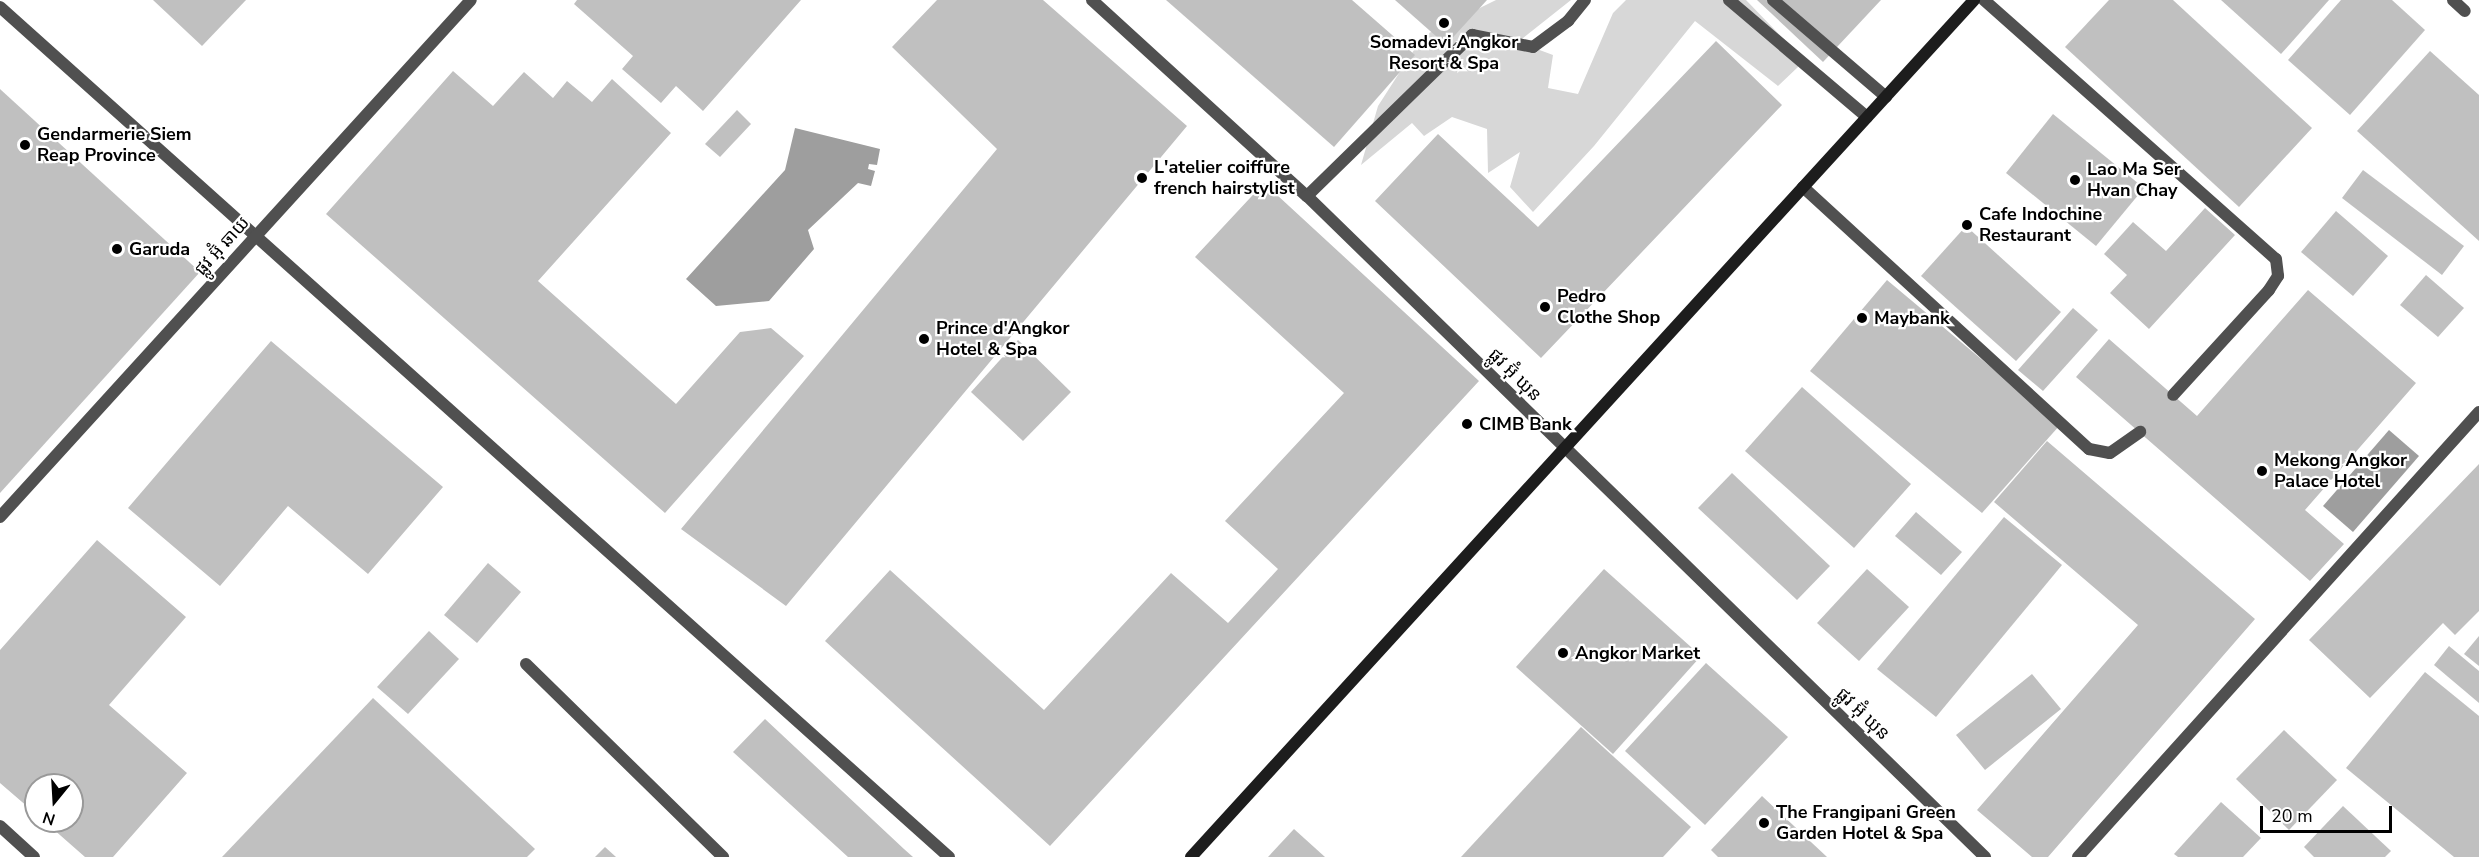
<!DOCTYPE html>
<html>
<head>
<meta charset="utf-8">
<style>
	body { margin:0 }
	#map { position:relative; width:2479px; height:857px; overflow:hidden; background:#fff; font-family:"Nunito Sans","Noto Sans Khmer",sans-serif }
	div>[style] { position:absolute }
	.green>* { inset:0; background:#d7d7d7 }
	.water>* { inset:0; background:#9e9e9e }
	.building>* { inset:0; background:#c0c0c0 }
	.lane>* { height:12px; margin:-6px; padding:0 6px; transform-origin:6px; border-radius:6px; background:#505050 }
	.street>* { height:12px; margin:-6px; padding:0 6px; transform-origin:6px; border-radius:6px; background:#505050 }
	.secondary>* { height:12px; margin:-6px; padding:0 6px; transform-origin:6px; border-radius:6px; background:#1d1d1d }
	.dots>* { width:16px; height:16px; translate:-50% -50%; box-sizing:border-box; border:3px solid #fff; border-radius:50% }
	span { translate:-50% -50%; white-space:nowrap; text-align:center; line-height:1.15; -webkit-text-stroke:4.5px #fff; paint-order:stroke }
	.poi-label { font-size:18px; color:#000; font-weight:700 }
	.left { translate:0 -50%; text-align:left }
	.street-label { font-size:18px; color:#000 }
	.north { position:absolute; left:24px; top:773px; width:60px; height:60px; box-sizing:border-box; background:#fff; border:2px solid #999; border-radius:50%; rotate:198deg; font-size:16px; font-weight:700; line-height:24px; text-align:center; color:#000 }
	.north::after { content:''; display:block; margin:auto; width:21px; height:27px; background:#000; clip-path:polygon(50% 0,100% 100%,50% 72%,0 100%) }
	.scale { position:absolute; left:2260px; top:806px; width:132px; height:27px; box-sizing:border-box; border:3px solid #000; border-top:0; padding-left:8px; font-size:18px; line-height:21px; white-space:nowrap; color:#000; -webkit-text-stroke:4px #fff; paint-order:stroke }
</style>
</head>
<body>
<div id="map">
	<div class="green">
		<div style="clip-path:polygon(1496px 0,1571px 0,1518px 42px,1553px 55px,1548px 88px,1578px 94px,1613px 13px,1626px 0,1746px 0,1800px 56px,1798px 67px,1778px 86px,1695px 21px,1594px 146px,1533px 212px,1510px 187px,1520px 152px,1488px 173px,1487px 129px,1452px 117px,1424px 136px,1412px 123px,1361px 165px,1378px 106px,1423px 36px)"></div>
	</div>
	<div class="water">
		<div style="clip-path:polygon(795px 128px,880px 149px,877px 165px,869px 164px,868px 169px,875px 171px,871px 186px,858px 183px,808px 230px,814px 249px,769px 301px,716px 306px,686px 279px,785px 170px)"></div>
		<div style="clip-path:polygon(2389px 430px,2419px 456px,2353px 532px,2323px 506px)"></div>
	</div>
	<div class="building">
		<div style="clip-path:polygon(153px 0,246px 0,202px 46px)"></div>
		<div style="clip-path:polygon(577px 0,801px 0,703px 111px,676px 86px,661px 103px,622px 69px,633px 56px,574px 4px)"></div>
		<div style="clip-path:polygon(937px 0,1043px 0,1187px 126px,786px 606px,681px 529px,997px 149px,892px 47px)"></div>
		<div style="clip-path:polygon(1166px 0,1352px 0,1415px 55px,1334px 147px)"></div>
		<div style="clip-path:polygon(1395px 0,1487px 0,1446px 45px)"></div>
		<div style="clip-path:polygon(1757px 0,1881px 0,1823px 62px)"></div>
		<div style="clip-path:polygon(2109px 0,2173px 0,2312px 128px,2239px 207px,2065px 47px)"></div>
		<div style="clip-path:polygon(2221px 0,2329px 0,2281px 54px)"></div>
		<div style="clip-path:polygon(2341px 0,2392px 0,2425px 30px,2350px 115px,2288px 60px)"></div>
		<div style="clip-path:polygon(1716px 41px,1782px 105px,1541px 358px,1375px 201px,1438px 134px,1538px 227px)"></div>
		<div style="clip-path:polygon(2430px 51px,2479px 95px,2479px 241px,2357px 131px)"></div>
		<div style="clip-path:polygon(453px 71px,493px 106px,524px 72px,553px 98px,567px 81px,592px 102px,612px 79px,671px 133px,538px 281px,676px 404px,740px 332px,771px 328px,804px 356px,665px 513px,326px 214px)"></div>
		<div style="clip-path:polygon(0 89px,200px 272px,0 493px)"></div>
		<div style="clip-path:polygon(737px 110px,751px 124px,720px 157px,705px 144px)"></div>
		<div style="clip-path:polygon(2053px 114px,2144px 188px,2096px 246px,2006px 173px)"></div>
		<div style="clip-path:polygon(2363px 170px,2464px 246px,2442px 275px,2342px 198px)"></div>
		<div style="clip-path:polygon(1264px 183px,1479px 381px,1050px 846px,825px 641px,890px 570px,1044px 710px,1171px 573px,1228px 623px,1278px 569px,1225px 521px,1344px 393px,1195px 257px)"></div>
		<div style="clip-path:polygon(2205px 208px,2235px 235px,2149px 329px,2110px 293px,2127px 275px,2104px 254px,2133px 222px,2166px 251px)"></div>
		<div style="clip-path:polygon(2336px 211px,2388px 256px,2353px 296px,2301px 252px)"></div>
		<div style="clip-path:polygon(1966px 226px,2061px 312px,2016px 361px,1921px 276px)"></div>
		<div style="clip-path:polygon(2426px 275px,2464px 308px,2438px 337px,2400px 305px)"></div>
		<div style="clip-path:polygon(1887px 280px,2060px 425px,1982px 513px,1810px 371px)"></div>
		<div style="clip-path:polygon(2308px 290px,2416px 383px,2305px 510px,2344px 544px,2310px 581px,2076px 377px,2109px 339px,2197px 416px)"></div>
		<div style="clip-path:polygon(2073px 308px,2098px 330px,2043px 391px,2018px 370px)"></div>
		<div style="clip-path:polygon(1018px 340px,1071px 392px,1023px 441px,971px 392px)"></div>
		<div style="clip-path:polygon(271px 341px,443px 487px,368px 574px,288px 506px,220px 586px,128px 508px)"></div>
		<div style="clip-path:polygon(1802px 387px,1911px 484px,1854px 548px,1745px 451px)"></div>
		<div style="clip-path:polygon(2047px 441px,2255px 619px,2048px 857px,2032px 857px,1977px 810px,2138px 625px,1994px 502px)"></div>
		<div style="clip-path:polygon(2479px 464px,2479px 611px,2455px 635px,2443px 623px,2370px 698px,2309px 640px)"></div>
		<div style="clip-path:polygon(1732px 473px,1830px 566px,1797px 600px,1698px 508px)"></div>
		<div style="clip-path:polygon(1916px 512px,1962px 552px,1941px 575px,1895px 536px)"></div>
		<div style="clip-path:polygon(2004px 517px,2062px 565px,1936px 717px,1877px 669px)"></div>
		<div style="clip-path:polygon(97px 540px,186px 617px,109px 705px,187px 773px,113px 857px,85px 857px,44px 821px,72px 821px,72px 785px,36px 785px,36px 814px,0 783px,0 650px)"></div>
		<div style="clip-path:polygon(488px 563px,521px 592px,477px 643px,444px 615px)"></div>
		<div style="clip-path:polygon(1604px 569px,1701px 656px,1613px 754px,1516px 667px)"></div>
		<div style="clip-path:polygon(1867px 569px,1909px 607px,1859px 661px,1817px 623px)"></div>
		<div style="clip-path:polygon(429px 631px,459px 659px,408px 714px,377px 687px)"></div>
		<div style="clip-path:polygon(2479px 636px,2479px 666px,2464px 654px)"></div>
		<div style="clip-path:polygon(2449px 646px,2479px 671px,2479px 703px,2434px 665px)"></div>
		<div style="clip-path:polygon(1706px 663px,1788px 737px,1705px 825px,1625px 751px)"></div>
		<div style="clip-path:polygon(2425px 672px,2479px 716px,2479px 857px,2454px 857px,2346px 768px)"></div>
		<div style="clip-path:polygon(2032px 674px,2061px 709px,1985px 770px,1956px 735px)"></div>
		<div style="clip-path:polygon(373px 698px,535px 849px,527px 857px,222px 857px)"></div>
		<div style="clip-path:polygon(765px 719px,904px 849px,913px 857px,848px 857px,733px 752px)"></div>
		<div style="clip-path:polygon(1581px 727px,1691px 827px,1663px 857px,1461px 857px)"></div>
		<div style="clip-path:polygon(2284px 730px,2337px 780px,2289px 830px,2236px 779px)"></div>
		<div style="clip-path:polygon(1762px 796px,1827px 857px,1718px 857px,1711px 850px)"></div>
		<div style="clip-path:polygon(2221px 802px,2261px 838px,2243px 857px,2178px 857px,2174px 854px)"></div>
		<div style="clip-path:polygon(2343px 806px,2391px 851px,2385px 857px,2314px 857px,2304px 847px)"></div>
		<div style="clip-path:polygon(1294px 829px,1325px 857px,1268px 857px)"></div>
		<div style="clip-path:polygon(605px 847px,616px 857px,595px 857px)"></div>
	</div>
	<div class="lane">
		<div style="left:1729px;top:0;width:181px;rotate:40.3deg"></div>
		<div style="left:1773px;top:0;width:149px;rotate:40.6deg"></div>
		<div style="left:1984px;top:0;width:390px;rotate:41.6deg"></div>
		<div style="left:2276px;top:259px;width:17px;rotate:83deg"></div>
		<div style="left:2278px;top:276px;width:17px;rotate:123deg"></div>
		<div style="left:2269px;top:290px;width:142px;rotate:132.4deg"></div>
		<div style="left:2453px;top:0;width:16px;rotate:43deg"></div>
		<div style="left:1803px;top:187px;width:388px;rotate:42.5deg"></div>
		<div style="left:2089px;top:449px;width:21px;rotate:11deg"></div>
		<div style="left:2110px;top:453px;width:37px;rotate:-35deg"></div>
		<div style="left:1307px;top:196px;width:231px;rotate:-44.3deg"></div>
		<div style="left:1472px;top:35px;width:62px;rotate:11.1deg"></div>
		<div style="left:1533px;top:47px;width:44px;rotate:-36.6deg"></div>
		<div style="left:1568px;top:21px;width:27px;rotate:-51deg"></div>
		<div style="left:526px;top:664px;width:276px;rotate:44.4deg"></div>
		<div style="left:2078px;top:857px;width:599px;rotate:-47.98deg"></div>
	</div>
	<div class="street">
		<div style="left:1092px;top:0;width:291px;rotate:42.4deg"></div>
		<div style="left:1307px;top:196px;width:947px;rotate:44.27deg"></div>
		<div style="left:0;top:7px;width:1274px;rotate:41.85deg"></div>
		<div style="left:0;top:517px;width:699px;rotate:-47.67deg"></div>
		<div style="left:0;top:826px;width:46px;rotate:42.4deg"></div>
	</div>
	<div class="secondary">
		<div style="left:1191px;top:857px;width:1161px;rotate:-47.58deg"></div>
	</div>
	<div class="dots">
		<div style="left:1444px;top:23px;background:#000"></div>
		<div style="left:25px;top:145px;background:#000"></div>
		<div style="left:1142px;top:178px;background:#000"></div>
		<div style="left:2075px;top:180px;background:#000"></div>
		<div style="left:1967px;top:225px;background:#000"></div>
		<div style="left:117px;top:249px;background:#000"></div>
		<div style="left:1545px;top:307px;background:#000"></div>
		<div style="left:1862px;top:318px;background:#000"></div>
		<div style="left:924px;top:339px;background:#000"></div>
		<div style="left:1467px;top:424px;background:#000"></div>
		<div style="left:2262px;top:471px;background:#000"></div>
		<div style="left:1563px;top:653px;background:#000"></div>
		<div style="left:1764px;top:823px;background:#000"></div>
	</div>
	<div class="poi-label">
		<span style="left:1444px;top:53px">Somadevi Angkor<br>Resort &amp; Spa</span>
		<span class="left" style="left:37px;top:145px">Gendarmerie Siem<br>Reap Province</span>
		<span class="left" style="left:1154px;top:178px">L'atelier coiffure<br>french hairstylist</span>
		<span class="left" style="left:2087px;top:180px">Lao Ma Ser<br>Hvan Chay</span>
		<span class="left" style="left:1979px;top:225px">Cafe Indochine<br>Restaurant</span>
		<span class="left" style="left:129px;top:249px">Garuda</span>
		<span class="left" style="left:1557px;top:307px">Pedro<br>Clothe Shop</span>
		<span class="left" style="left:1874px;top:318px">Maybank</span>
		<span class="left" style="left:936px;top:339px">Prince d'Angkor<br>Hotel &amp; Spa</span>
		<span class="left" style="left:1479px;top:424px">CIMB Bank</span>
		<span class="left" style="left:2274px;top:471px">Mekong Angkor<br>Palace Hotel</span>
		<span class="left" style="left:1575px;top:653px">Angkor Market</span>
		<span class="left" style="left:1776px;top:823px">The Frangipani Green<br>Garden Hotel &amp; Spa</span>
	</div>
	<div class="street-label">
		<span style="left:222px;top:246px;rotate:-48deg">ផ្លូវ អ៊ុំ ឆាយ</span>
		<span style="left:1515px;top:375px;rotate:45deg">ផ្លូវ អ៊ុំ ឃុន</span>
		<span style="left:1863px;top:714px;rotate:44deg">ផ្លូវ អ៊ុំ ឃុន</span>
	</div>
	<div class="north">N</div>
	<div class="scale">20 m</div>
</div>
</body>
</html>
